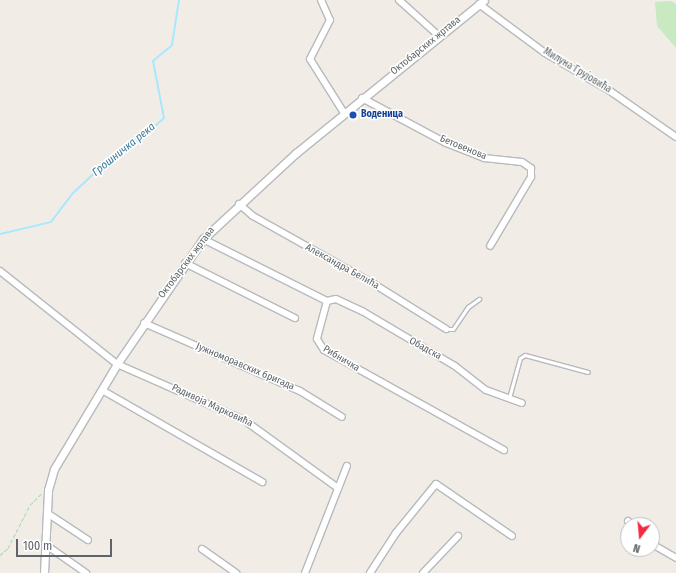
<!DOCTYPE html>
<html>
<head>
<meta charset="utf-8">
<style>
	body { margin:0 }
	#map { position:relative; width:676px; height:573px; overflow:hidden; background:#f1ede6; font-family:"Fira Sans Condensed",sans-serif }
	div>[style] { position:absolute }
	.green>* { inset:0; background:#c9e9c2 }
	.stream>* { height:2px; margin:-1px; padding:0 1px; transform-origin:1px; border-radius:1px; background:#a8e8ff }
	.path>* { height:1px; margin-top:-0.5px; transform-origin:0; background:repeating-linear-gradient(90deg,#a5dba9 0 4px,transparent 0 6px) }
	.roads { filter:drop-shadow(1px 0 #b7babd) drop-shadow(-1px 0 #b7babd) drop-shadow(0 1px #b7babd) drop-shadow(0 -1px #b7babd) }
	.service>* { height:3px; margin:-1.5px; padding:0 1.5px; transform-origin:1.5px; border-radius:1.5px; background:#fff }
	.minor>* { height:6px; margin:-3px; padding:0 3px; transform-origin:3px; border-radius:3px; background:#fff }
	.tertiary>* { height:7px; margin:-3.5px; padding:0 3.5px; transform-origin:3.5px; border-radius:3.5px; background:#fff }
	.dots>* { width:11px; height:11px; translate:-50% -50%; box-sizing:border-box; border:2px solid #fff; border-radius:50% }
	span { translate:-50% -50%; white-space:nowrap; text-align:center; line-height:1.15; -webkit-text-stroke:3px #fff; paint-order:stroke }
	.street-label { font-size:10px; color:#5e6467 }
	.transit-label { font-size:10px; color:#164399; font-weight:700 }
	.left { translate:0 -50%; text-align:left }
	.water-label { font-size:11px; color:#36799c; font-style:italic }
	.north { position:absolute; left:620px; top:517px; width:40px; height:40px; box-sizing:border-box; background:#fff; border:1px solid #bfc1c2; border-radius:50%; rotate:196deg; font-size:11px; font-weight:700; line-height:16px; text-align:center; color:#5e6467 }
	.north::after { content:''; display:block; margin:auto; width:14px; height:18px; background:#f12c3e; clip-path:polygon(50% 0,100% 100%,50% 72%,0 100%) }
	.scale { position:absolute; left:16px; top:539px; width:96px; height:18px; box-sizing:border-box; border:2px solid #5e6467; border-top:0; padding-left:5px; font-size:12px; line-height:14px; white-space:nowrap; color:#5e6467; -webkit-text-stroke:3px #fff; paint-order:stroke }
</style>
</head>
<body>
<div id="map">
	<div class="green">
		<div style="clip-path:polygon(671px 1px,676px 4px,676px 48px,657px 26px,655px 2px)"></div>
	</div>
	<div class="stream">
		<div style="left:0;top:234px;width:52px;rotate:-13.2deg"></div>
		<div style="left:51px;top:222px;width:35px;rotate:-53deg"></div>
		<div style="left:72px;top:194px;width:41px;rotate:-43deg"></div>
		<div style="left:102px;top:166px;width:47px;rotate:-35.4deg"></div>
		<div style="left:140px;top:139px;width:32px;rotate:-41deg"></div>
		<div style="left:164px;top:118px;width:58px;rotate:-100.9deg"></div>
		<div style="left:153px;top:61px;width:25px;rotate:-40deg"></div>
		<div style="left:172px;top:45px;width:46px;rotate:-81.2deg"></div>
	</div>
	<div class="path">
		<div style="left:0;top:555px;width:11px;rotate:-41deg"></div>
		<div style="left:8px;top:548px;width:48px;rotate:-62.9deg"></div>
		<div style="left:30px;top:505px;width:16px;rotate:-45deg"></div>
	</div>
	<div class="roads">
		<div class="service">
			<div style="left:446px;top:329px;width:7px"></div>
			<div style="left:453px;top:329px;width:27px;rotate:-56deg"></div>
			<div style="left:468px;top:307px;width:14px;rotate:-36deg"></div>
			<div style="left:509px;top:398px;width:41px;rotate:-74.6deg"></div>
			<div style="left:520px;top:358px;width:6px;rotate:-31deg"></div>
			<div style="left:525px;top:355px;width:65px;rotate:15.1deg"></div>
		</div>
		<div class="minor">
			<div style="left:321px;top:0;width:22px;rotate:66deg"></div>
			<div style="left:330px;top:20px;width:44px;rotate:117.1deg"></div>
			<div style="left:310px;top:59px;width:64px;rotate:57.8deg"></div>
			<div style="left:399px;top:0;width:54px;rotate:42deg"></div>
			<div style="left:479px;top:4px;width:82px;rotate:36.6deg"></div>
			<div style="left:545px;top:53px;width:75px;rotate:30.3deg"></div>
			<div style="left:610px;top:91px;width:80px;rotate:34.9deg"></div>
			<div style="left:362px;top:98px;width:95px;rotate:28.2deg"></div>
			<div style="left:446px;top:143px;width:41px;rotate:21.5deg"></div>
			<div style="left:484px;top:158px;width:38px;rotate:6deg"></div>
			<div style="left:522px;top:162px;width:11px;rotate:34deg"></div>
			<div style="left:531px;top:168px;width:9px;rotate:90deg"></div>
			<div style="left:531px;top:177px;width:80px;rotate:120.7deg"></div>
			<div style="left:239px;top:204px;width:18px;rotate:41deg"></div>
			<div style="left:253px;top:216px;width:139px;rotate:29.3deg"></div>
			<div style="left:374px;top:284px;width:85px;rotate:32deg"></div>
			<div style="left:203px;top:239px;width:139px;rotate:26.6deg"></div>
			<div style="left:327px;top:301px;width:39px;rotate:105deg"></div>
			<div style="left:317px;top:339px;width:13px;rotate:58deg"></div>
			<div style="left:324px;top:350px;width:206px;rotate:29.1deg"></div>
			<div style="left:185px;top:263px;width:123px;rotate:26.6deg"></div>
			<div style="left:0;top:271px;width:149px;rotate:38.5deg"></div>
			<div style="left:117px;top:364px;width:139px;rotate:23.8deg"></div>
			<div style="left:244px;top:420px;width:116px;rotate:35.9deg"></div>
			<div style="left:327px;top:301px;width:9px;rotate:-13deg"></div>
			<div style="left:336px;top:299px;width:29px;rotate:25deg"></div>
			<div style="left:362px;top:311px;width:108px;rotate:30.6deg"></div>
			<div style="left:455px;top:366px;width:39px;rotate:38deg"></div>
			<div style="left:486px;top:390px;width:38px;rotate:20deg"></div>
			<div style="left:144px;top:323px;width:170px;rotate:23.6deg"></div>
			<div style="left:300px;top:391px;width:49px;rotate:31.8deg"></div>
			<div style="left:102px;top:390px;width:185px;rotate:29.9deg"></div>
			<div style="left:47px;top:513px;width:49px;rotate:33.4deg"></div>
			<div style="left:628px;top:521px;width:6px;rotate:45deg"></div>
			<div style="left:652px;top:544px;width:28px;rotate:30deg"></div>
			<div style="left:46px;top:545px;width:49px;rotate:35deg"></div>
			<div style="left:202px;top:549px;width:42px;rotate:35.2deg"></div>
			<div style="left:305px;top:573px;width:115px;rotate:-68.6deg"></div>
			<div style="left:370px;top:573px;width:48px;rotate:-57deg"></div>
			<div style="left:396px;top:533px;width:63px;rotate:-50.8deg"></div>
			<div style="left:436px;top:484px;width:92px;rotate:34.4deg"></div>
			<div style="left:423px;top:573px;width:51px;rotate:-46.6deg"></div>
		</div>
		<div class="tertiary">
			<div style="left:44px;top:573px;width:83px;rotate:-87.2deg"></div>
			<div style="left:48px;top:490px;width:22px;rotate:-74deg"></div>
			<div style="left:54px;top:469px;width:122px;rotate:-59deg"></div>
			<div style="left:117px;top:364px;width:152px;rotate:-55.5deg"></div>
			<div style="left:203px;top:239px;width:127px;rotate:-42.8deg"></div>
			<div style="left:296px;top:153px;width:242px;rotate:-39.1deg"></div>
		</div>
	</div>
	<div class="dots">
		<div style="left:353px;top:115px;background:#1a4fb4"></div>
	</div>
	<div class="street-label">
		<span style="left:426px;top:46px;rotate:-39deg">Октобарских жртава</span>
		<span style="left:577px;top:71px;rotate:31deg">Милуна Грујовића</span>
		<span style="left:463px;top:148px;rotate:22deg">Бетовенова</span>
		<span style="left:187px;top:263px;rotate:-53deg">Октобарских жртава</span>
		<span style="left:342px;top:267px;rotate:29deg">Александра Белића</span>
		<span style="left:425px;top:349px;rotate:29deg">Обадска</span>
		<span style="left:341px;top:359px;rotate:31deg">Рибничка</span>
		<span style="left:245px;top:367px;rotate:23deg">Јужноморавских бригада</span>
		<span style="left:212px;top:406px;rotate:25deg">Радивоја Марковића</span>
	</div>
	<div class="transit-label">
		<span class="left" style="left:361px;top:115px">Воденица</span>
	</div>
	<div class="water-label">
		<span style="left:124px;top:150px;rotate:-39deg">Грошничка река</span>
	</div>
	<div class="north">N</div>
	<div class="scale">100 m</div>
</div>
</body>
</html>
